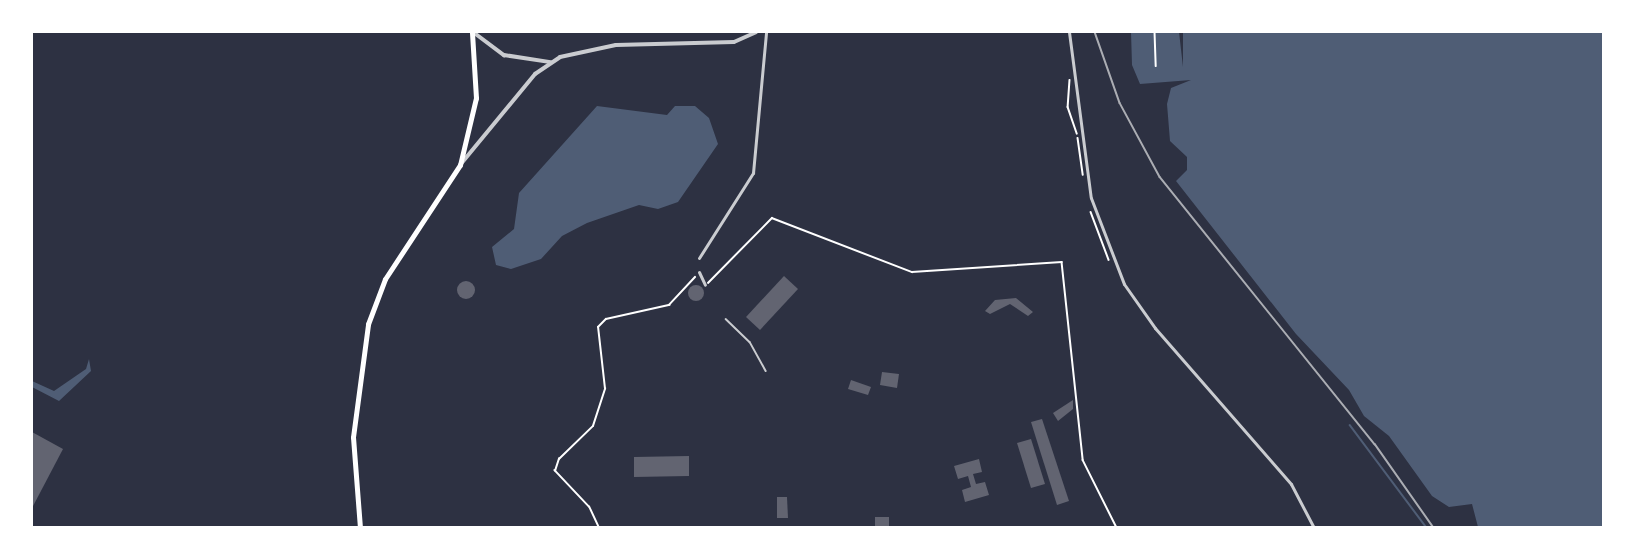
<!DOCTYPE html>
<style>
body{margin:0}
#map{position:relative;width:1635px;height:559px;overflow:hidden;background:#2d3142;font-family:"Titillium Web",sans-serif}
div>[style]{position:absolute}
.water>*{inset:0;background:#4f5d75}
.stream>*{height:1.5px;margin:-0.75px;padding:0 0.75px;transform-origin:0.75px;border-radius:0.75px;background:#4f5d75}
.building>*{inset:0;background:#626471}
.round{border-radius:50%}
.path>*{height:1.5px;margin:-0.75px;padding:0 0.75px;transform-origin:0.75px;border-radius:0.75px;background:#fff}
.service>*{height:1.5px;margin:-0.75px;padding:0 0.75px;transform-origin:0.75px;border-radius:0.75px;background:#caccd0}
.minor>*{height:3px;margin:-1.5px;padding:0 1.5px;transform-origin:1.5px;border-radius:1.5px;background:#caccd0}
.tertiary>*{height:4px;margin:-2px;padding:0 2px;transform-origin:2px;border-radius:2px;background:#caccd0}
.primary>*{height:5px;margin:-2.5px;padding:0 2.5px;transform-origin:2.5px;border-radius:2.5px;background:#fff}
.rail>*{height:1.5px;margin:-0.75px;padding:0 0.75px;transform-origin:0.75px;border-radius:0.75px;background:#abadb3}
span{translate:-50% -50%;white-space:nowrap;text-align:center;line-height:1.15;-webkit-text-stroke:5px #fff;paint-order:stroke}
.frame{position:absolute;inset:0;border:33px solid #fff;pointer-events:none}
</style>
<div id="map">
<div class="water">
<div style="clip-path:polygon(1131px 32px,1179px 32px,1183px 67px,1183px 32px,1603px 32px,1603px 527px,1478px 527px,1472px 504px,1449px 507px,1432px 496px,1389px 436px,1364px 416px,1349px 390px,1296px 334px,1176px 181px,1187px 170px,1187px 157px,1170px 141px,1167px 104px,1171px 88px,1191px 80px,1140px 84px,1132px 65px)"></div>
<div style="clip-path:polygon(597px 106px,667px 115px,675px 106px,695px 106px,709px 118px,718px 144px,678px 202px,658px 209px,639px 205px,587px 223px,562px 236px,541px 259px,511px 269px,496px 265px,492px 247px,514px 229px,519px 193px)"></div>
<div style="clip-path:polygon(89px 359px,91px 371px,59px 401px,32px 387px,32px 381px,54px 391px,86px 369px)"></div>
</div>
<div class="stream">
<div style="left:1350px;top:425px;width:129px;rotate:53.2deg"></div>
</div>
<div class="building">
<div style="clip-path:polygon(784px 276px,798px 289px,760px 330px,746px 317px)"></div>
<div class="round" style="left:457px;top:281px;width:18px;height:18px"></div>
<div class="round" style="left:688px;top:285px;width:16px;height:16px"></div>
<div style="clip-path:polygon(1016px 298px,1033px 312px,1028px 316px,1010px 304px,990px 314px,985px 311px,995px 300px)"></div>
<div style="clip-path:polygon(882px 372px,899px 374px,897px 388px,880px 385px)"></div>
<div style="clip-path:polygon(851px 380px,871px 387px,868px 395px,848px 389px)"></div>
<div style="clip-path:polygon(1073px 400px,1073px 409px,1058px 421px,1053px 413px)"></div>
<div style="clip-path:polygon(1042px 419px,1069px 501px,1057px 505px,1031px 422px)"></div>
<div style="clip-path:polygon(32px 432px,63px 449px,32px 508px)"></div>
<div style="clip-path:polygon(1031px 439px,1045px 484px,1031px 488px,1017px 443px)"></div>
<div style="clip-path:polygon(689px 456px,689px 476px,634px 477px,634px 457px)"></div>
<div style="clip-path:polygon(979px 459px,982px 472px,973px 474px,976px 484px,985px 482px,989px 495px,965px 502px,962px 490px,971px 487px,968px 476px,958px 479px,954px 466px)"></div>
<div style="clip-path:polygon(777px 497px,787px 497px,788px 518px,777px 518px)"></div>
<div style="clip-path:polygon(875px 517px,889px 517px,889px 528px,875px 528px)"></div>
</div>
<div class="path">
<div style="left:1155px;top:32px;width:34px;rotate:88deg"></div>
<div style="left:1070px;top:80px;width:27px;rotate:94deg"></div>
<div style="left:1068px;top:107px;width:28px;rotate:71deg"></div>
<div style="left:1078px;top:138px;width:37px;rotate:82deg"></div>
<div style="left:1091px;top:212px;width:51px;rotate:69.4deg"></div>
<div style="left:708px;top:283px;width:91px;rotate:-45.4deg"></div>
<div style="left:772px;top:218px;width:150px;rotate:21.1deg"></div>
<div style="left:912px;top:272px;width:150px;rotate:-3.8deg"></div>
<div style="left:1062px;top:262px;width:199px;rotate:83.9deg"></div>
<div style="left:1083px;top:460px;width:76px;rotate:63.4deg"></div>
<div style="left:599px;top:528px;width:23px;rotate:-115deg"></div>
<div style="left:589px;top:507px;width:50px;rotate:-133.4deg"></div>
<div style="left:555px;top:471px;width:13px;rotate:-72deg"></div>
<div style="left:559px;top:459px;width:47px;rotate:-44.1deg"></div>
<div style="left:593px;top:426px;width:39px;rotate:-72deg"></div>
<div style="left:605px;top:389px;width:62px;rotate:-96.4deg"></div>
<div style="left:598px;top:327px;width:11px;rotate:-45deg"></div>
<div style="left:606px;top:319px;width:65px;rotate:-12.5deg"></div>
<div style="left:669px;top:305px;width:38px;rotate:-47deg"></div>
</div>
<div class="service">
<div style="left:726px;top:319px;width:33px;rotate:44deg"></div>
<div style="left:750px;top:342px;width:33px;rotate:61deg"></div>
</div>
<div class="minor">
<div style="left:1069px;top:32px;width:167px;rotate:82.5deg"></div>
<div style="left:1091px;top:198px;width:92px;rotate:69deg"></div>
<div style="left:1124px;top:284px;width:54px;rotate:54.8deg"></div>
<div style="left:1155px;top:328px;width:207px;rotate:48.9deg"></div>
<div style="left:1291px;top:484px;width:50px;rotate:62.4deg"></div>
<div style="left:699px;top:258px;width:101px;rotate:-57.6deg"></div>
<div style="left:753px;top:173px;width:142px;rotate:-84.7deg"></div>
<div style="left:699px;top:272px;width:14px;rotate:65deg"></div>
</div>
<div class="tertiary">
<div style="left:473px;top:32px;width:39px;rotate:37deg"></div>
<div style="left:504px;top:55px;width:47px;rotate:8.7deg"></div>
<div style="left:460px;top:165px;width:118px;rotate:-50.5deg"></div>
<div style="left:535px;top:74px;width:30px;rotate:-34deg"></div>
<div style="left:560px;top:57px;width:57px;rotate:-12.1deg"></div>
<div style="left:616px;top:45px;width:118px;rotate:-1.5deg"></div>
<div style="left:734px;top:42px;width:24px;rotate:-24deg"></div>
</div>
<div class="primary">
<div style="left:360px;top:528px;width:91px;rotate:-94.4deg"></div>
<div style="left:353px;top:437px;width:114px;rotate:-82.4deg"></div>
<div style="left:368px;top:324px;width:48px;rotate:-69.3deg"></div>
<div style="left:385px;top:279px;width:136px;rotate:-56.7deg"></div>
<div style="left:460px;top:165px;width:69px;rotate:-76.6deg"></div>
<div style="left:476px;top:98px;width:66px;rotate:-93.5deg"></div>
</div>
<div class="rail">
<div style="left:1095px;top:32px;width:75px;rotate:70.6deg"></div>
<div style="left:1120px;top:103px;width:84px;rotate:61.6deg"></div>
<div style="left:1160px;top:177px;width:343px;rotate:51.2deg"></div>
<div style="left:1375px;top:444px;width:103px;rotate:54.9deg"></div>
</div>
<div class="frame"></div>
</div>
